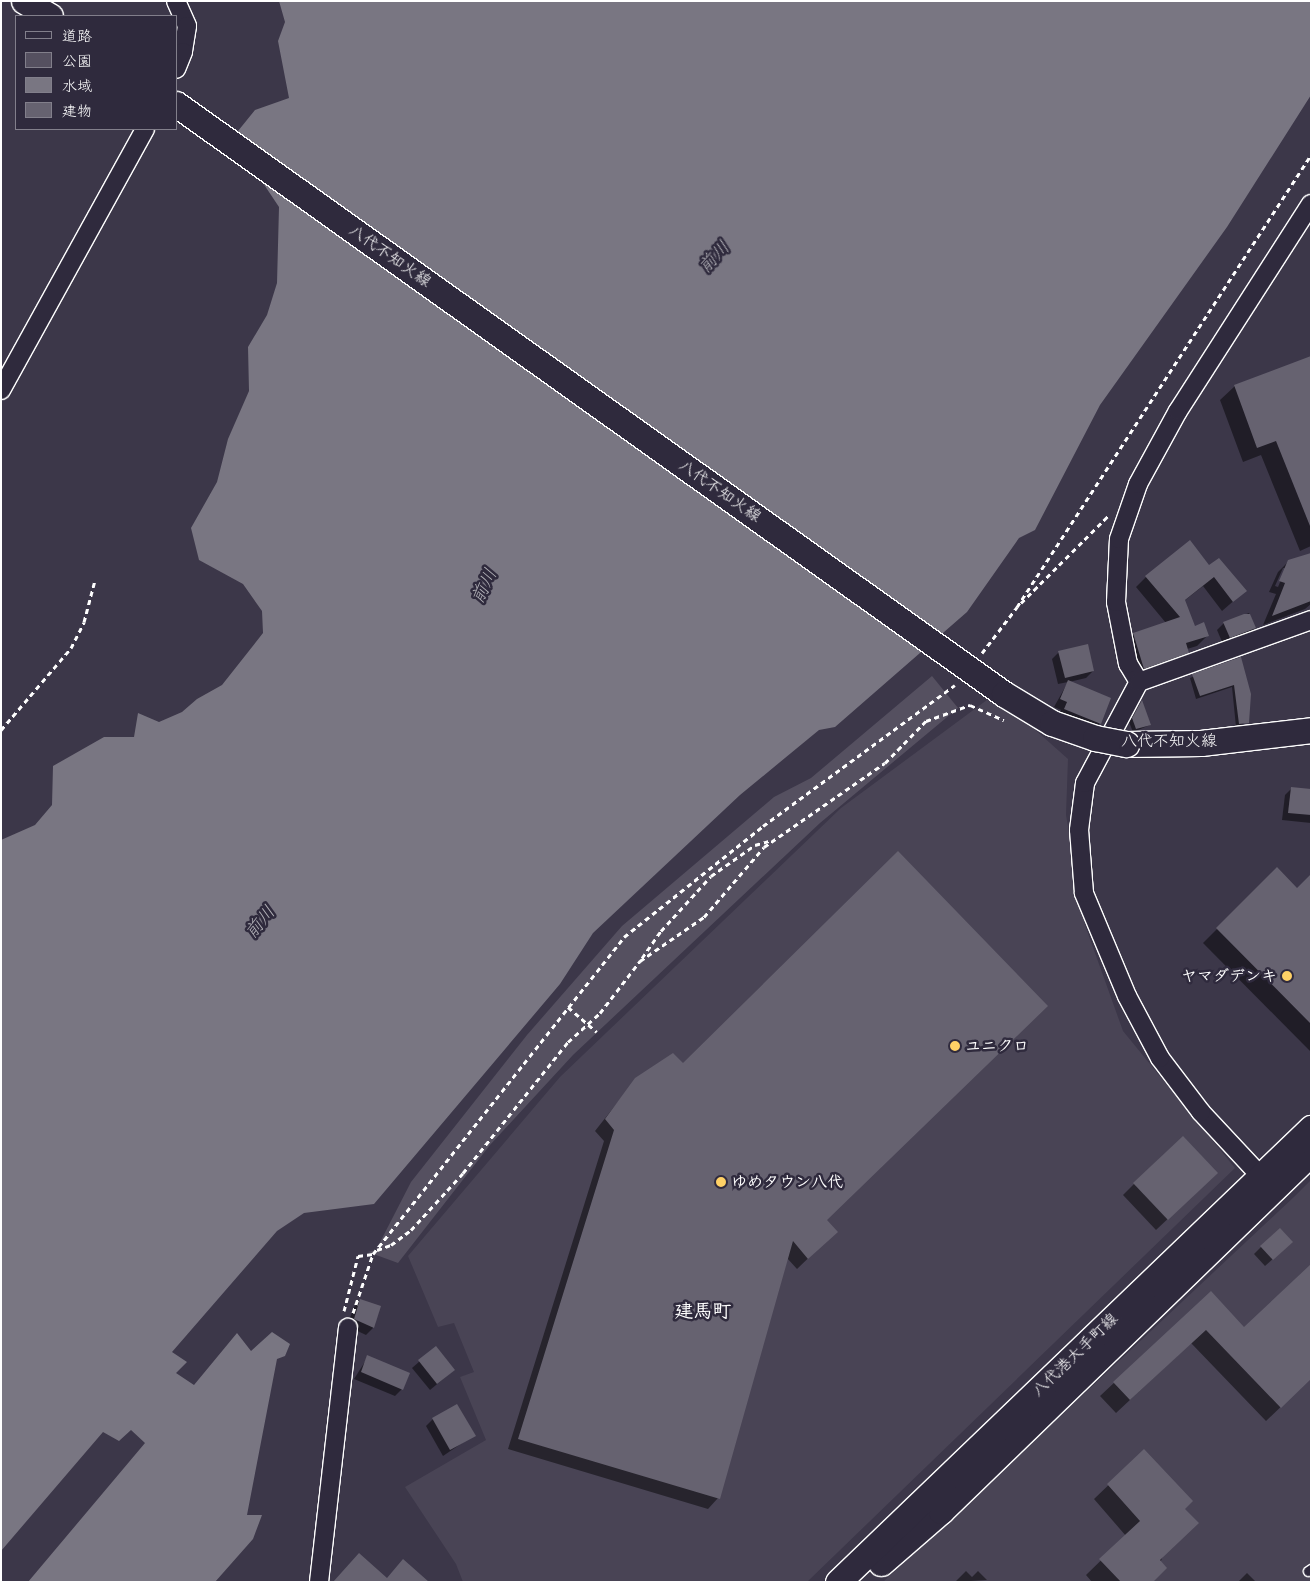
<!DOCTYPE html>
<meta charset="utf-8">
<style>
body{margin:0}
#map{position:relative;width:1312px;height:1583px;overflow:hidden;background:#3c3749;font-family:Itim,"Klee One",sans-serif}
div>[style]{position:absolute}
.built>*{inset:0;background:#494455}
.green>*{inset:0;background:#555060}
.water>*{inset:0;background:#797682}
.shadow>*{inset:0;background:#0007}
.building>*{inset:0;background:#666270}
.path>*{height:3px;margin-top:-1.5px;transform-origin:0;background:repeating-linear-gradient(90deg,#fff 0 5px,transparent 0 9px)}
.roads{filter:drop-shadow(1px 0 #fff) drop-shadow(-1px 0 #fff) drop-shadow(0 1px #fff) drop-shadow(0 -1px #fff)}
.service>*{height:9px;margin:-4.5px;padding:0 4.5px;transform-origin:4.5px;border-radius:4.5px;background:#2f2a3d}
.minor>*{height:18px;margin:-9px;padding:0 9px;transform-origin:9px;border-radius:9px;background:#2f2a3d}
.secondary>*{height:25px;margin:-12.5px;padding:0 12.5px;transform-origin:12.5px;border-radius:12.5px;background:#2f2a3d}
.bridges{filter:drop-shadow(1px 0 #fff) drop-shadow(-1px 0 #fff) drop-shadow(0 1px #fff) drop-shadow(0 -1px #fff)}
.secondary-bridge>*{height:25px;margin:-12.5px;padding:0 12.5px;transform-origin:12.5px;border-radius:12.5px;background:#2f2a3d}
.dots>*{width:14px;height:14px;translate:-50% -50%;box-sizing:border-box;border:2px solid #2f2a3d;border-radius:50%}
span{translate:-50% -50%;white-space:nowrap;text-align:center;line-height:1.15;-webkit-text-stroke:5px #2f2a3d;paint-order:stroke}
.street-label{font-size:16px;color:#fff}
.poi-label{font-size:16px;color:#fff;font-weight:700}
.right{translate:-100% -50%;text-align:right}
.left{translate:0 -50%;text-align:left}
.water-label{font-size:18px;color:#b5b4ba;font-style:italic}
.quarter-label{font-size:19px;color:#fff;font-weight:700}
.frame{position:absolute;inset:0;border:2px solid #fff;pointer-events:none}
.legend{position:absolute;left:15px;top:15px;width:162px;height:115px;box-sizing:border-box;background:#2f2a3d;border:1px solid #827f8b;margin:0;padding:6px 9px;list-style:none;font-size:15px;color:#fff}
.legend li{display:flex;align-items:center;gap:10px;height:25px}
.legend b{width:25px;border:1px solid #827f8b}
</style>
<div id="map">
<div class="built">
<div style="clip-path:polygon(995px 694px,1068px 759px,1066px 815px,1085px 925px,1123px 1031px,1235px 1168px,807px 1582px,463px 1582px,456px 1564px,405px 1487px,486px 1440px,460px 1377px,474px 1372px,454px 1323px,438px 1327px,408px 1256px,560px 1077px,841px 808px)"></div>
<div style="clip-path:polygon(1311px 1180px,1311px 1582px,883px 1582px,1295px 1196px)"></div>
</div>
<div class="green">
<div style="clip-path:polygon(932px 676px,958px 708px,820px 823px,573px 1055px,490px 1145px,398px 1263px,368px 1252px,376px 1250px,411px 1182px,527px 1035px,622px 926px,774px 797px,811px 778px)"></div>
</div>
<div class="water">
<div style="clip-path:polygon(279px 1px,1311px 1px,1311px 95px,1227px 227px,1100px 405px,1035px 530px,1019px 538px,967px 612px,835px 727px,819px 730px,740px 795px,593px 933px,560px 984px,374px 1204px,304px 1213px,277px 1231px,172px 1352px,187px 1362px,176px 1373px,194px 1385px,237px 1333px,251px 1351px,272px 1332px,290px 1344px,285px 1356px,277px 1359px,247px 1515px,262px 1515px,253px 1539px,215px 1582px,28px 1582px,145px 1443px,131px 1430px,119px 1441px,103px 1432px,1px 1551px,1px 840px,35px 825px,52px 805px,53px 766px,104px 737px,134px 737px,138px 713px,159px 722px,182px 712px,197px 699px,222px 685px,263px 633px,262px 611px,243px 584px,199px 560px,191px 528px,217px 482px,228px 439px,249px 391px,248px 347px,267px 315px,277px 283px,279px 207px,259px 177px,241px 161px,238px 131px,255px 110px,289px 98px,278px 41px,285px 22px)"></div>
</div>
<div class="shadow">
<div style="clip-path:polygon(1311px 357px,1311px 546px,1300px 551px,1261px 455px,1243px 462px,1220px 400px,1235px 386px)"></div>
<div style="clip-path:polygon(evenodd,1289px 561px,1311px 582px,1311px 604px,1305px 609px,1263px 625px,1276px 594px,1269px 592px,1278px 572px,1289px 561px,1283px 568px,1286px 568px,1278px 587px,1275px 586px,1283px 568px)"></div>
<div style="clip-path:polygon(1208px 567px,1245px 591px,1222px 611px,1203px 586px,1184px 601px,1194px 627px,1208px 635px,1197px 646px,1187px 649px,1188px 652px,1177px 663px,1133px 679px,1123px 644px,1133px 634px,1166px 623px,1136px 587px,1146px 577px)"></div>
<div style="clip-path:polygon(1249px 613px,1255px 628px,1248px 635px,1223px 644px,1217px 630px,1224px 623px)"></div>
<div style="clip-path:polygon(1059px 652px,1093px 671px,1086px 678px,1069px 682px,1100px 723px,1093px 730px,1058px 716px,1061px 710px,1054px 707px,1068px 682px,1058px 684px,1052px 659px)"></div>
<div style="clip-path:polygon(1240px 658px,1247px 722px,1236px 727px,1232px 687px,1196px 699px,1190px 678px)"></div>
<div style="clip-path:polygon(1141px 702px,1150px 725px,1133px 732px,1129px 722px)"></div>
<div style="clip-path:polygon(1292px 788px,1311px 790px,1311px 823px,1282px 820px,1285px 795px)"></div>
<div style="clip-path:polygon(1277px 869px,1297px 889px,1311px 932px,1311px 1052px,1203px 943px)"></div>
<div style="clip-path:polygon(636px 1079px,825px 1242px,797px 1269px,787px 1258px,718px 1498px,708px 1509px,508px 1449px,604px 1141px,595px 1131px)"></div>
<div style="clip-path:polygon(1134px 1184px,1205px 1184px,1156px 1230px,1123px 1195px)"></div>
<div style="clip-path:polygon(1261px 1247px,1284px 1249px,1265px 1266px,1254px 1254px)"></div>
<div style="clip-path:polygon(1211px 1292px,1244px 1329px,1311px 1378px,1266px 1421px,1191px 1343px,1116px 1413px,1100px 1396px)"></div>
<div style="clip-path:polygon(361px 1300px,380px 1307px,373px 1328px,366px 1335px,347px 1326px,354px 1307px)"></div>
<div style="clip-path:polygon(435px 1348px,454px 1370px,430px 1390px,412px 1368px)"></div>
<div style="clip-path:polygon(368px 1357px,402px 1389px,395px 1396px,354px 1379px)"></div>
<div style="clip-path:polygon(433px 1419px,474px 1435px,443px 1456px,426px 1426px)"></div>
<div style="clip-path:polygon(1144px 1451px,1183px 1509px,1152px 1582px,1092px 1582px,1086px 1575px,1126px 1536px,1094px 1499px)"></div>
<div style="clip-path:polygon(966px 1571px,972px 1577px,978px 1571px,987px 1580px,955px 1582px)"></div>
<div style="clip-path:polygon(1247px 1573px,1256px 1582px,1238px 1582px)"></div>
</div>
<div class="building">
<div style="clip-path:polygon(1311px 356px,1311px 526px,1310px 526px,1276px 441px,1257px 448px,1234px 385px)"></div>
<div style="clip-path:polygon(1190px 540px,1209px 565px,1219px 558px,1247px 591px,1233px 602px,1214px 577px,1185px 600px,1195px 626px,1204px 622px,1209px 636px,1186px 643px,1189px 653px,1144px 669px,1133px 633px,1180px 617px,1145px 576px)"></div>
<div style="clip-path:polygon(1311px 553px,1311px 601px,1272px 616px,1285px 583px,1279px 581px,1288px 560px)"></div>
<div style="clip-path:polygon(1244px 614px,1250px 614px,1256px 628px,1230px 638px,1223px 622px)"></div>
<div style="clip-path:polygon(1088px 644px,1094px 671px,1065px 678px,1058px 651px)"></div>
<div style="clip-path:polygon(1241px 657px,1251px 694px,1249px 723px,1239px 724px,1234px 685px,1200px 696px,1192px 674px)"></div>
<div style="clip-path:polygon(1068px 680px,1111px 698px,1101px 724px,1064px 709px,1067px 702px,1060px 699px)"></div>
<div style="clip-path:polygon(1142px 700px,1151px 725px,1136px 729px,1132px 718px)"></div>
<div style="clip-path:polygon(1291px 787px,1311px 789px,1311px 815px,1288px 813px)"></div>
<div style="clip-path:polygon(898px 851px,1048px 1006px,827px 1220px,838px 1232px,808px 1259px,793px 1241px,720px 1499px,518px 1439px,614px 1130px,605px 1119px,635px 1078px,673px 1053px,683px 1063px)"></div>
<div style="clip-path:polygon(1277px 867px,1297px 888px,1311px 874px,1311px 1024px,1216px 928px)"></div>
<div style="clip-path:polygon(1183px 1136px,1218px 1173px,1168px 1220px,1133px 1183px)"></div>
<div style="clip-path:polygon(1280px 1228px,1293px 1242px,1273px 1260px,1260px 1246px)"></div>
<div style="clip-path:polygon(1311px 1264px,1311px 1379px,1281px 1408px,1206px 1330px,1130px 1400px,1113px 1382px,1211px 1291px,1244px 1327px)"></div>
<div style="clip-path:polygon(360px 1299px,381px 1306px,374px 1328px,354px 1319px)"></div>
<div style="clip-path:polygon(436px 1346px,455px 1370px,437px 1384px,418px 1360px)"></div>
<div style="clip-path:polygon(367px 1355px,410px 1373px,403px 1390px,361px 1372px)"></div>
<div style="clip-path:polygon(457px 1404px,476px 1436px,450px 1450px,432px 1418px)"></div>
<div style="clip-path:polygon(1144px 1449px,1193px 1501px,1185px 1509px,1199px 1523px,1160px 1560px,1167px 1568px,1153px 1582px,1121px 1582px,1099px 1559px,1140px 1521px,1107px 1484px)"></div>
<div style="clip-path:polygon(359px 1553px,387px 1578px,403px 1559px,429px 1582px,333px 1582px)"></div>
</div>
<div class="path">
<div style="left:1021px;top:603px;width:123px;rotate:-45deg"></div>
<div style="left:982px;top:653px;width:58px;rotate:-52.7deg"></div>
<div style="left:1017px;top:607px;width:539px;rotate:-56.96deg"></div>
<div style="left:926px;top:721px;width:47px;rotate:-20deg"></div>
<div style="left:970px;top:705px;width:37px;rotate:24deg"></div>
<div style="left:1px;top:730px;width:108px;rotate:-49.5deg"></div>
<div style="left:71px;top:648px;width:29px;rotate:-63deg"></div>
<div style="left:84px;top:622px;width:43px;rotate:-75.3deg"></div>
<div style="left:642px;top:958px;width:33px;rotate:-55deg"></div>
<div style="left:661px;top:931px;width:74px;rotate:-47.7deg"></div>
<div style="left:711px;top:876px;width:54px;rotate:-35.2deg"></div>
<div style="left:755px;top:845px;width:18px;rotate:-16deg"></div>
<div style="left:568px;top:1007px;width:38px;rotate:41deg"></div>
<div style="left:377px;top:1250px;width:15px;rotate:-20deg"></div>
<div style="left:391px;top:1245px;width:25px;rotate:-37deg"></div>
<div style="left:411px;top:1230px;width:77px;rotate:-47.6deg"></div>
<div style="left:463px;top:1173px;width:168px;rotate:-51.3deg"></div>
<div style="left:568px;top:1042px;width:43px;rotate:-42.2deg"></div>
<div style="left:600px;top:1013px;width:66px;rotate:-52.4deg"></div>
<div style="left:640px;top:961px;width:78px;rotate:-34.5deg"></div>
<div style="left:704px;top:917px;width:92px;rotate:-49.4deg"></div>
<div style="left:764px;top:847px;width:147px;rotate:-34.8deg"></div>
<div style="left:885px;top:763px;width:60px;rotate:-45.7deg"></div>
<div style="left:344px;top:1311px;width:57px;rotate:-75.7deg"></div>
<div style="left:358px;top:1256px;width:15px;rotate:-8deg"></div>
<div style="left:373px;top:1254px;width:404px;rotate:-51.6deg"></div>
<div style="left:624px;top:937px;width:178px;rotate:-38.6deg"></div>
<div style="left:763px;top:826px;width:238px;rotate:-36.3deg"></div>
<div style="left:353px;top:1313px;width:62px;rotate:-71.3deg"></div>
</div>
<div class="roads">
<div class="service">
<div style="left:1308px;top:1571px;width:4px;rotate:-34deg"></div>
</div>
<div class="minor">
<div style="left:176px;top:1px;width:27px;rotate:66deg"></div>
<div style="left:187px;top:26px;width:26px;rotate:99deg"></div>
<div style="left:183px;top:52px;width:18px;rotate:112deg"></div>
<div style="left:1px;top:390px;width:298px;rotate:-61.1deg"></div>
<div style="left:1139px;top:682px;width:21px;rotate:-121deg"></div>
<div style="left:1128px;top:664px;width:63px;rotate:-101deg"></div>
<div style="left:1116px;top:602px;width:63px;rotate:-87.3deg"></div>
<div style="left:1119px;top:539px;width:58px;rotate:-70.9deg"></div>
<div style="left:1138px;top:484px;width:83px;rotate:-61.3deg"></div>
<div style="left:1178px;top:411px;width:246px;rotate:-57.3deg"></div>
<div style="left:1269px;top:1185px;width:100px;rotate:-133deg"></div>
<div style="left:1201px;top:1112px;width:68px;rotate:-127.2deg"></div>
<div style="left:1160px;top:1058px;width:70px;rotate:-118deg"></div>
<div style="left:1127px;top:996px;width:112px;rotate:-112.7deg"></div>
<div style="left:1084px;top:893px;width:63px;rotate:-94.5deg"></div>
<div style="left:1079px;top:830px;width:47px;rotate:-82.7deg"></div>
<div style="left:1085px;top:783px;width:115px;rotate:-61.9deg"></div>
<div style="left:1139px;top:682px;width:183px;rotate:-19.8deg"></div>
<div style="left:319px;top:1582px;width:256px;rotate:-83.5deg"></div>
</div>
<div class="secondary">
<div style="left:24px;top:1px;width:30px;rotate:30deg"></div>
<div style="left:1126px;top:744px;width:75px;rotate:-0.8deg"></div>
<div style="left:1201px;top:743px;width:111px;rotate:-6.7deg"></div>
<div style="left:881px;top:1563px;width:79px;rotate:-40.9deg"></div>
<div style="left:941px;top:1511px;width:515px;rotate:-44.06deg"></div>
<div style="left:838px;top:1582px;width:656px;rotate:-43.83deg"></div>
</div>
</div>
<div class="bridges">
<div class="secondary-bridge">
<div style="left:176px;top:104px;width:1017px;rotate:35.47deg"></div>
<div style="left:1004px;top:694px;width:56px;rotate:31.1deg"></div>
<div style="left:1052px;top:723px;width:46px;rotate:19.2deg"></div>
<div style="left:1095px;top:738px;width:32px;rotate:11deg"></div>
</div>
</div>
<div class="dots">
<div style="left:1287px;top:976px;background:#ffd166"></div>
<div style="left:955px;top:1046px;background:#ffd166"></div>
<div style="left:721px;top:1182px;background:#ffd166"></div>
</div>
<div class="street-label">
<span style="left:390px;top:256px;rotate:35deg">八代不知火線</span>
<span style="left:720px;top:491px;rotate:35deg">八代不知火線</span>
<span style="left:1169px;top:741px">八代不知火線</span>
<span style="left:1075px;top:1355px;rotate:-44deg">八代港大手町線</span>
</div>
<div class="poi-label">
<span class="right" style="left:1277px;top:976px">ヤマダデンキ</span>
<span class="left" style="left:965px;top:1046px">ユニクロ</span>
<span class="left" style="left:731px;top:1182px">ゆめタウン八代</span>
</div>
<div class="water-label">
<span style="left:714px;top:257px;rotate:-47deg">前川</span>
<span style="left:484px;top:586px;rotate:-64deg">前川</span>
<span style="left:260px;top:922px;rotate:-50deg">前川</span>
</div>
<div class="quarter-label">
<span style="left:703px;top:1311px">建馬町</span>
</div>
<div class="frame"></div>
<ul class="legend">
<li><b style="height:6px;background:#2f2a3d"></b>道路</li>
<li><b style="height:14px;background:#555060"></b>公園</li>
<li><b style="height:14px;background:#797682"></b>水域</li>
<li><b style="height:14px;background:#666270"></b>建物</li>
</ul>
</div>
